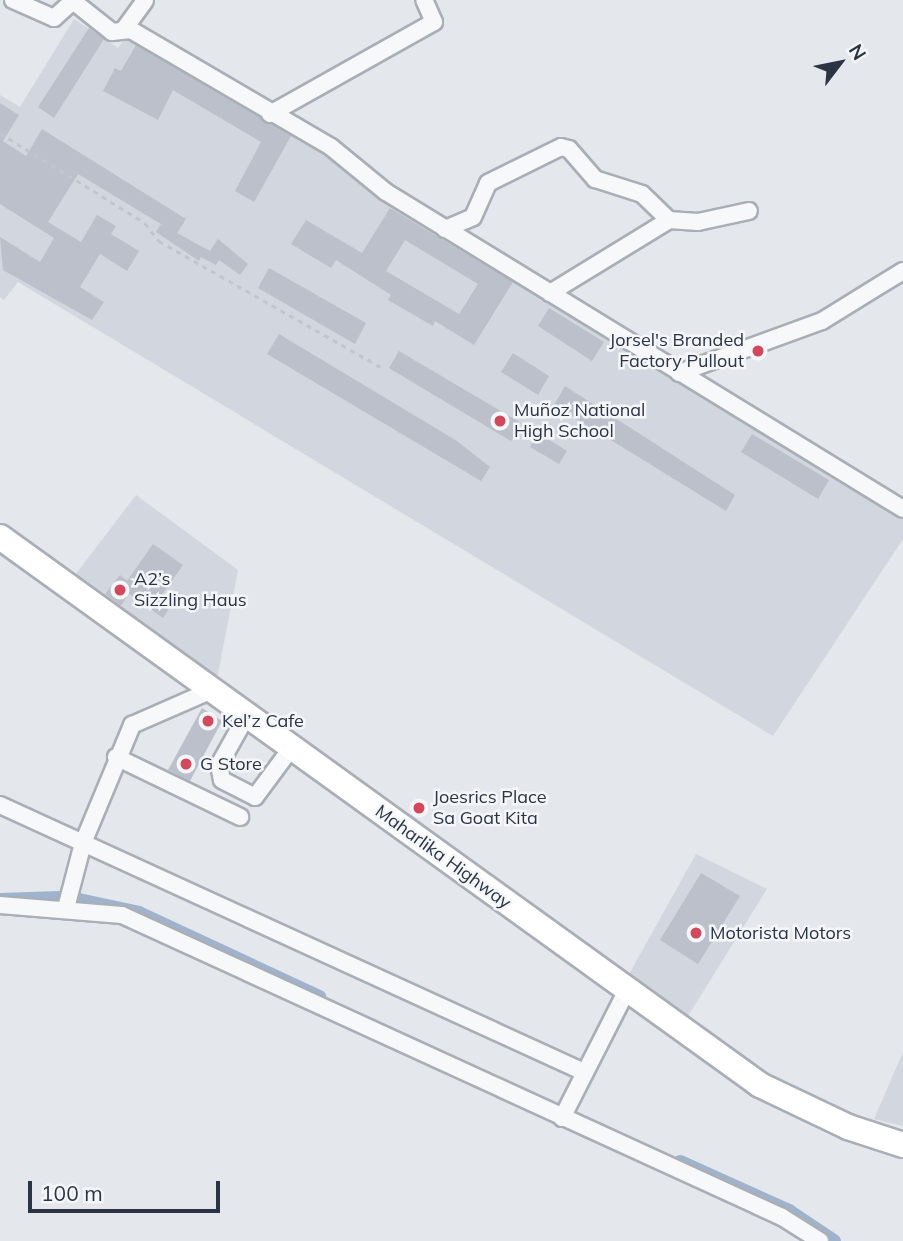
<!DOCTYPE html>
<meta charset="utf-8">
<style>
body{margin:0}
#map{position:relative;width:903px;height:1241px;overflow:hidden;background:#e4e7ec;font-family:Mulish,sans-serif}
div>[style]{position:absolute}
.built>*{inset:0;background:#d2d6de}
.canal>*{height:14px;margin:-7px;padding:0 7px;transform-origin:7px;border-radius:7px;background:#9fb4cc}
.building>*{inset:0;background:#bbc0ca}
.path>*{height:2.5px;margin-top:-1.25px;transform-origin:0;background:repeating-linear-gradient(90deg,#c2c5cb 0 5px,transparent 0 10px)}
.roads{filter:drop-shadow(2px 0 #a9aeb7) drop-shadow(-2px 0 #a9aeb7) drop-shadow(0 2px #a9aeb7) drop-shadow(0 -2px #a9aeb7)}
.minor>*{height:16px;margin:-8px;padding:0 8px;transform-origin:8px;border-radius:8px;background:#f7f8fa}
.highway>*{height:24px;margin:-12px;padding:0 12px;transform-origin:12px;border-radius:12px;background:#fff}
.dots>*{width:19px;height:19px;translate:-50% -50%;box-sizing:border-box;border:4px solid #f4f6f9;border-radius:50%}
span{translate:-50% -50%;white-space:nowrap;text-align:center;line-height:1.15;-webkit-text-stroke:5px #f4f6f9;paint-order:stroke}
.poi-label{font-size:18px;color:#2b3445}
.right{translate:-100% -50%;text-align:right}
.left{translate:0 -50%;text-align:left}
.street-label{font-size:18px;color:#2b3445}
.north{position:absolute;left:805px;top:28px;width:70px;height:70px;-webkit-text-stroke:5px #f4f6f9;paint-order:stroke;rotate:58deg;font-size:19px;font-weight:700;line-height:28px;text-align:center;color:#2b3445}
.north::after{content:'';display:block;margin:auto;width:24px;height:32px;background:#2b3445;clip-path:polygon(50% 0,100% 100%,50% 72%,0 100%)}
.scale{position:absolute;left:28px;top:1181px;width:192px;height:32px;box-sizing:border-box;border:4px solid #2b3445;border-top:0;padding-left:9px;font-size:21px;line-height:24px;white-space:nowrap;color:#2b3445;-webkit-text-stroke:5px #f4f6f9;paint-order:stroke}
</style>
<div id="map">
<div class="built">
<div style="clip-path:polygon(74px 19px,118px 48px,128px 34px,329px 151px,903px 517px,903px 539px,773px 736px,18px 282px,4px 300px,0 297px,0 95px,20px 107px)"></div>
<div style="clip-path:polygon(136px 495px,238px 570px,217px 679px,121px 606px,134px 587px,120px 576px,105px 594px,76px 574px)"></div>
<div style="clip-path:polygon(696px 854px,767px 889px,688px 1016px,628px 976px)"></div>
<div style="clip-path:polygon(903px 1052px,903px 1126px,874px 1119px)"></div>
</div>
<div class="canal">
<div style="left:1px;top:900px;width:58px;rotate:-2deg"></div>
<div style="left:79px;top:900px;width:61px;rotate:12.2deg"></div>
<div style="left:139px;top:913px;width:199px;rotate:25deg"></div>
<div style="left:680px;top:1162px;width:120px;rotate:24.2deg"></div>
<div style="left:789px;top:1211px;width:54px;rotate:33.7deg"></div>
</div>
<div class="building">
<div style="clip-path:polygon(89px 28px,104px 39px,54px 118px,38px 107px)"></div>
<div style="clip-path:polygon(136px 45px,291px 136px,254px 202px,235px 191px,261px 142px,173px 90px,158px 120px,103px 91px,115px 68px,121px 71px)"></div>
<div style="clip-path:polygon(0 103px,19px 115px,3px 141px,26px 156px,42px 129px,186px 219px,177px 233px,210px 251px,218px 239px,248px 264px,240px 275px,219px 260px,216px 265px,201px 257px,199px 261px,156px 232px,161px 224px,78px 174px,48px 222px,81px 242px,97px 215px,116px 226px,111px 234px,139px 251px,127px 271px,100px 254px,80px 287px,104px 302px,92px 320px,3px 270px,0 237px,40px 262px,54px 238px,0 204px)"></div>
<div style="clip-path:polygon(evenodd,390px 208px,513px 282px,474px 345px,435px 321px,433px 326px,388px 300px,391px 295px,336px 260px,331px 268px,291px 244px,306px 220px,362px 253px,390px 208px,405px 240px,478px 284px,459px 314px,386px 271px,405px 240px)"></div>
<div style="clip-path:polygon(269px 268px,366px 323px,355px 344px,258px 288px)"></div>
<div style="clip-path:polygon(549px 308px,604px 342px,592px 361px,538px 326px)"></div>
<div style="clip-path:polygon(279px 334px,457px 441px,490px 467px,481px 481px,267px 354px)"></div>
<div style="clip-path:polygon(399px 351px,521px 423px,511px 441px,389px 368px)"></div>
<div style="clip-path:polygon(513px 353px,549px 376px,538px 395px,501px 372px)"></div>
<div style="clip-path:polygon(565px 386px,735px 495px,726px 511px,554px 405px)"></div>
<div style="clip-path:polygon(538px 433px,567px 451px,559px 464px,530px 447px)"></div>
<div style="clip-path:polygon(752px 434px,829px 480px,818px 499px,741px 452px)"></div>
<div style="clip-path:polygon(153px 544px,183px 565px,159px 599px,170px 607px,163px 618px,129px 594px,121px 606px,105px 594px,120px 575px,127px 581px)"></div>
<div style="clip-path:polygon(202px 708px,222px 721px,190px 781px,168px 770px)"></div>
<div style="clip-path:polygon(701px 873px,740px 896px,698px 964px,660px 940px)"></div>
</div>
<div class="path">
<div style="left:0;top:133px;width:171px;rotate:31.8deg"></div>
<div style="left:145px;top:223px;width:23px;rotate:52deg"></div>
<div style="left:159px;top:241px;width:255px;rotate:29.6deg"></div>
</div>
<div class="roads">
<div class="minor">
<div style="left:13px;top:0;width:45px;rotate:23.7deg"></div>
<div style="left:54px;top:18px;width:27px;rotate:-42deg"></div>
<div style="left:73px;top:1px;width:50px;rotate:38.5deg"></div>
<div style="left:112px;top:32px;width:19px;rotate:-6deg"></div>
<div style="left:131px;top:30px;width:232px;rotate:30.3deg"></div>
<div style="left:331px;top:147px;width:71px;rotate:39.3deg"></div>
<div style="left:386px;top:192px;width:606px;rotate:31.51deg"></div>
<div style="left:125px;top:28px;width:34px;rotate:-54deg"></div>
<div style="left:270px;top:114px;width:188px;rotate:-29.3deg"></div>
<div style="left:434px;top:22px;width:24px;rotate:-114deg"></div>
<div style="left:445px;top:229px;width:30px;rotate:-23deg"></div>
<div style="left:473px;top:217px;width:37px;rotate:-66deg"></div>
<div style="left:488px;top:183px;width:81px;rotate:-26.3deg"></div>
<div style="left:561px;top:147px;width:8px;rotate:14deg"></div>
<div style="left:569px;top:149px;width:40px;rotate:49deg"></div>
<div style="left:595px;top:179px;width:49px;rotate:17.7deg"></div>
<div style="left:642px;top:194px;width:37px;rotate:44deg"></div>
<div style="left:550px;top:293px;width:140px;rotate:-31.5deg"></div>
<div style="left:669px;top:220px;width:29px;rotate:4deg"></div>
<div style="left:698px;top:222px;width:52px;rotate:-12.2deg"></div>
<div style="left:679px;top:373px;width:152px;rotate:-20deg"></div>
<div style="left:822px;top:321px;width:95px;rotate:-31.7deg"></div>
<div style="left:247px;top:715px;width:57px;rotate:119.2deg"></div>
<div style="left:219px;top:765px;width:15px;rotate:79deg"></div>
<div style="left:222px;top:780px;width:37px;rotate:27deg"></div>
<div style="left:255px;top:797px;width:62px;rotate:-53.5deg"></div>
<div style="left:116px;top:757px;width:138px;rotate:25.8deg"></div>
<div style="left:0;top:805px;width:642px;rotate:24.57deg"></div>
<div style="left:0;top:905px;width:122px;rotate:4.7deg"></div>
<div style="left:122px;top:915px;width:726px;rotate:24.59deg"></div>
<div style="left:782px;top:1217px;width:45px;rotate:32.3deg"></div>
<div style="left:66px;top:908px;width:67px;rotate:-75.3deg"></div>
<div style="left:83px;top:843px;width:128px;rotate:-67.4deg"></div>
<div style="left:132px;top:725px;width:87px;rotate:-23.6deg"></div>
<div style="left:562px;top:1118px;width:141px;rotate:-63.1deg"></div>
</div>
<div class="highway">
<div style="left:0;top:537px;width:937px;rotate:35.79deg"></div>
<div style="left:760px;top:1085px;width:98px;rotate:25.5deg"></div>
<div style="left:848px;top:1127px;width:58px;rotate:18.1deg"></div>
</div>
</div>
<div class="dots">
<div style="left:758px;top:351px;background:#d1495b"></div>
<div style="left:500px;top:421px;background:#d1495b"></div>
<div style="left:120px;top:590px;background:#d1495b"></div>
<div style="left:208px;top:721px;background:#d1495b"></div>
<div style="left:186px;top:764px;background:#d1495b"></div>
<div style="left:419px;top:808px;background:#d1495b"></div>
<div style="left:696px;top:933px;background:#d1495b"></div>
</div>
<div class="poi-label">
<span class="right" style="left:744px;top:351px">Jorsel's Branded<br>Factory Pullout</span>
<span class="left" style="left:514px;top:421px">Muñoz National<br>High School</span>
<span class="left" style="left:134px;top:590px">A2’s<br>Sizzling Haus</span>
<span class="left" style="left:222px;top:721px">Kel’z Cafe</span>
<span class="left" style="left:200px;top:764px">G Store</span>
<span class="left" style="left:433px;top:808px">Joesrics Place<br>Sa Goat Kita</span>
<span class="left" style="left:710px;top:933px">Motorista Motors</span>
</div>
<div class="street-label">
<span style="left:443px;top:857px;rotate:36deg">Maharlika Highway</span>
</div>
<div class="north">N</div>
<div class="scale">100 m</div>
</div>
